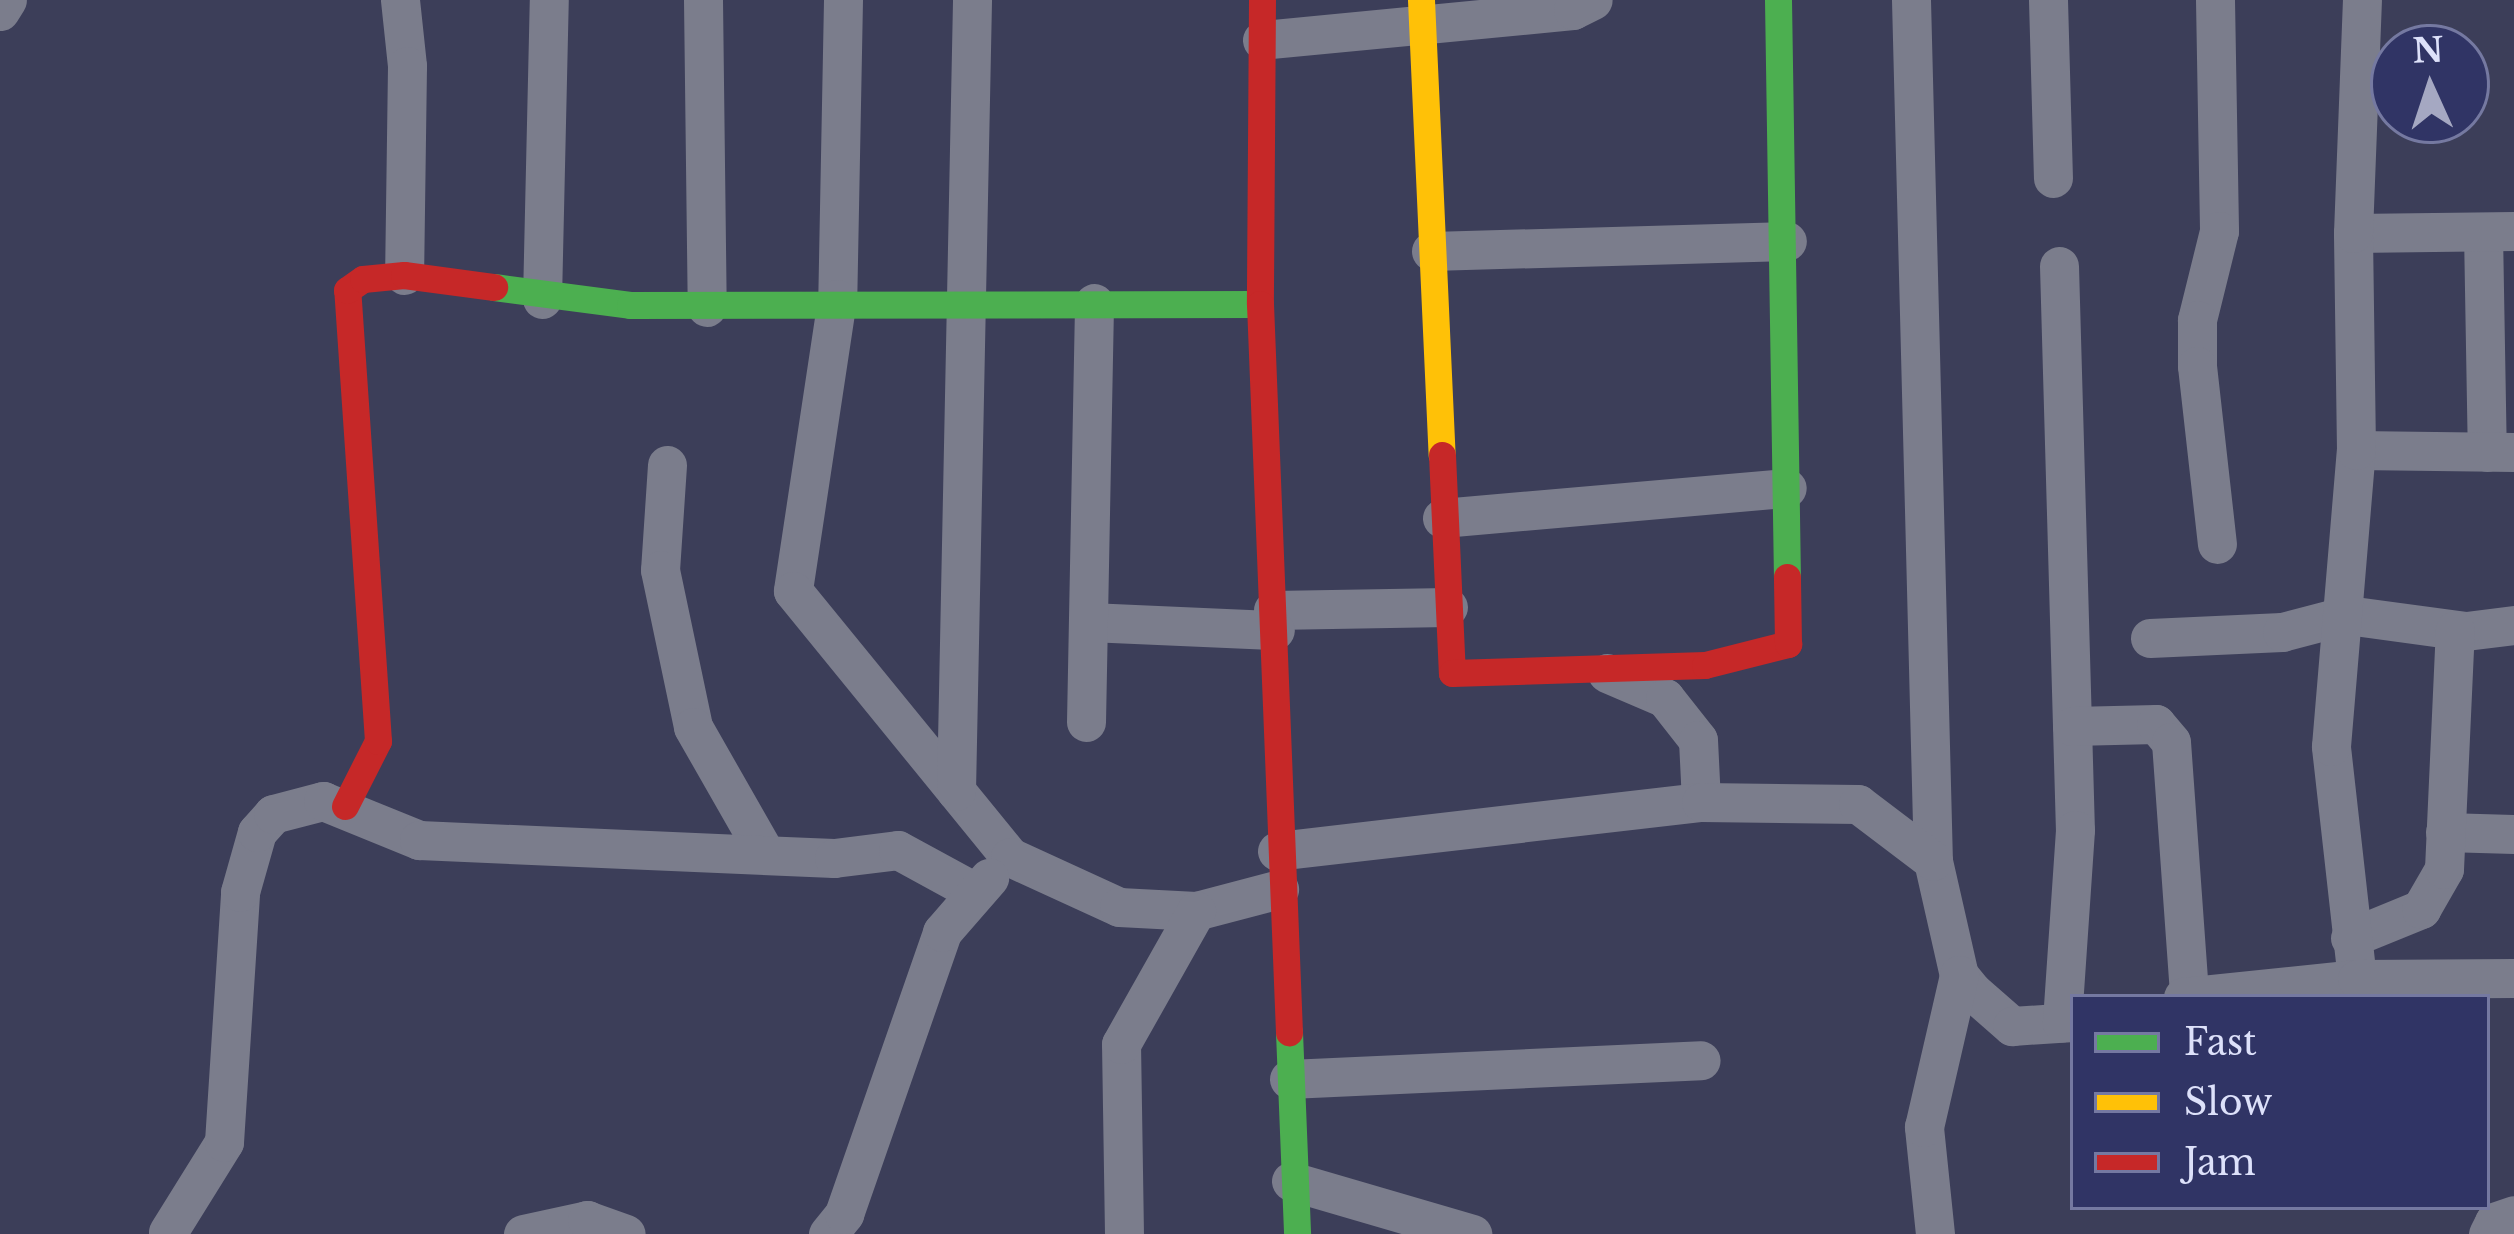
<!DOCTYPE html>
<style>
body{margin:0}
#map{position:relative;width:2514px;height:1234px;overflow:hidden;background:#3c3e59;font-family:"Libre Baskerville",serif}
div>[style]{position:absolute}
.street>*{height:39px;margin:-19.5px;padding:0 19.5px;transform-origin:19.5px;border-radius:19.5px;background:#7b7d8c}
.fast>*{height:27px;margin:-13.5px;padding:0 13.5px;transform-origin:13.5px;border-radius:13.5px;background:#4caf50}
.slow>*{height:27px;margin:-13.5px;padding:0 13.5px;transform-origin:13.5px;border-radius:13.5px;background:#ffc107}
.jam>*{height:27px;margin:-13.5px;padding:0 13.5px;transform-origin:13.5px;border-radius:13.5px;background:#c62828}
span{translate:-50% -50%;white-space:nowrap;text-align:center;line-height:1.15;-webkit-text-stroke:9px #303465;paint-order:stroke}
.legend{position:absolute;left:2070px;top:994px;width:420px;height:216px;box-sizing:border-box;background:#303465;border:3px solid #7579a1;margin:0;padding:15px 21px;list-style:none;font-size:36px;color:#dde1fa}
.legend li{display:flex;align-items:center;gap:24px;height:60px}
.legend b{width:60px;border:3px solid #7579a1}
.north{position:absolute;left:2370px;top:24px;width:120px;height:120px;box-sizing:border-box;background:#303465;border:3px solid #7579a1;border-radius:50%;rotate:357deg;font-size:33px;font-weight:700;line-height:48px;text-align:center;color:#dde1fa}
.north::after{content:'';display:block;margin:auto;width:42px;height:54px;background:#a5a8c2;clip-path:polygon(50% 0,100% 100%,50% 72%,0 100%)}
</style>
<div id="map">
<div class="street">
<div style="left:400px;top:0;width:66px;rotate:83.9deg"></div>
<div style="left:407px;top:66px;width:209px;rotate:90.8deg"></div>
<div style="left:703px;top:0;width:307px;rotate:89.3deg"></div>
<div style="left:843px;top:0;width:299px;rotate:91.1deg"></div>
<div style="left:837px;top:299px;width:295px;rotate:98.6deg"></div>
<div style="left:793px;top:591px;width:343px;rotate:50.8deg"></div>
<div style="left:1010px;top:857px;width:120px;rotate:24.6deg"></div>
<div style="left:1119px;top:907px;width:77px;rotate:3deg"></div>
<div style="left:1196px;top:911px;width:86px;rotate:-14.8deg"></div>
<div style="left:1911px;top:0;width:861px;rotate:88.54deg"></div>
<div style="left:1933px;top:861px;width:117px;rotate:77.2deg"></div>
<div style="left:1959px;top:975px;width:22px;rotate:51deg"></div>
<div style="left:1973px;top:992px;width:52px;rotate:41.1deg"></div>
<div style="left:2012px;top:1026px;width:61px;rotate:-3.8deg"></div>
<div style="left:2048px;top:0;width:178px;rotate:88.4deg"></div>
<div style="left:2215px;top:0;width:231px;rotate:89deg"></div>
<div style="left:2219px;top:231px;width:92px;rotate:103.9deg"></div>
<div style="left:2197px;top:320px;width:46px;rotate:90deg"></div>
<div style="left:2197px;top:366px;width:179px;rotate:83.6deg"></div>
<div style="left:0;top:11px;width:13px;rotate:-58deg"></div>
<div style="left:1262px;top:40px;width:312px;rotate:-5.5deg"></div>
<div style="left:1573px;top:10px;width:22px;rotate:-27deg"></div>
<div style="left:2483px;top:232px;width:220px;rotate:89deg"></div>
<div style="left:2353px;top:233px;width:161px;rotate:-0.7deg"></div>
<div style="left:1431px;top:251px;width:356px;rotate:-1.6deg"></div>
<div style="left:2059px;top:266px;width:564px;rotate:88.38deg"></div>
<div style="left:2075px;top:830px;width:193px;rotate:93.9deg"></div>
<div style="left:542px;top:299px;width:299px;rotate:-88.7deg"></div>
<div style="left:2356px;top:450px;width:158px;rotate:0.7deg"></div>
<div style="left:667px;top:465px;width:105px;rotate:93.8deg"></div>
<div style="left:660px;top:570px;width:160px;rotate:78.1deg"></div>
<div style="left:693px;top:727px;width:147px;rotate:60.3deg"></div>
<div style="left:1442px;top:518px;width:346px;rotate:-5deg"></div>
<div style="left:1273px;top:610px;width:175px;rotate:-1deg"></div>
<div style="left:1089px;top:622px;width:186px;rotate:2.5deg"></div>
<div style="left:2150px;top:638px;width:132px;rotate:-2.6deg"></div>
<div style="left:2282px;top:632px;width:67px;rotate:-14.7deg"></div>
<div style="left:2347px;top:615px;width:120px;rotate:7.7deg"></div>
<div style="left:2466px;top:631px;width:48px;rotate:-7.1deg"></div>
<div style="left:1607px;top:673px;width:63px;rotate:23.3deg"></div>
<div style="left:1665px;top:698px;width:53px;rotate:51.8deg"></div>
<div style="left:1698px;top:740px;width:62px;rotate:87.2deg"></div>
<div style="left:1086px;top:722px;width:419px;rotate:-88.9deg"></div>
<div style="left:2072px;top:726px;width:84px;rotate:-1.4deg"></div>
<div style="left:2156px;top:724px;width:23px;rotate:50deg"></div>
<div style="left:2171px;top:742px;width:254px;rotate:85.9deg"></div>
<div style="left:956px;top:791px;width:791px;rotate:-88.84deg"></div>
<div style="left:2445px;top:832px;width:69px;rotate:1.7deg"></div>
<div style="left:1277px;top:851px;width:427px;rotate:-6.6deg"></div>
<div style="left:1701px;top:802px;width:157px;rotate:0.7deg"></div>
<div style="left:1858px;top:804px;width:94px;rotate:37.2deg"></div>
<div style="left:2350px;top:938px;width:77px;rotate:-22.2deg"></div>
<div style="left:2421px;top:909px;width:46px;rotate:-60.1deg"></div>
<div style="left:2444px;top:869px;width:239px;rotate:-87.4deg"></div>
<div style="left:2357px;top:979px;width:234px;rotate:-96.4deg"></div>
<div style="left:2331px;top:746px;width:297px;rotate:-85.2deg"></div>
<div style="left:2356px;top:450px;width:217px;rotate:-90.8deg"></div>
<div style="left:2353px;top:233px;width:233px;rotate:-87.8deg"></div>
<div style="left:2183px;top:997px;width:175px;rotate:-5.9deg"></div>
<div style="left:2357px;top:979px;width:157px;rotate:-0.4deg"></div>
<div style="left:1289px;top:1079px;width:412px;rotate:-2.6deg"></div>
<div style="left:1291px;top:1181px;width:189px;rotate:16.3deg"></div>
<div style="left:168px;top:1232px;width:106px;rotate:-58.1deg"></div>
<div style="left:224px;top:1142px;width:251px;rotate:-86.3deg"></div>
<div style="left:240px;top:892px;width:62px;rotate:-74.2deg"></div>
<div style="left:257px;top:832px;width:24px;rotate:-48deg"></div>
<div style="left:273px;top:814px;width:52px;rotate:-14.6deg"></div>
<div style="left:323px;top:801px;width:104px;rotate:22.1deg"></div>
<div style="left:419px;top:840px;width:415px;rotate:2.5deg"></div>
<div style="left:834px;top:858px;width:64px;rotate:-7.1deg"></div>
<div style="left:898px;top:850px;width:88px;rotate:28.6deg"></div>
<div style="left:523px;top:1234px;width:66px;rotate:-12.3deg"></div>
<div style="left:587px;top:1220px;width:41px;rotate:19.7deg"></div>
<div style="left:828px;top:1234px;width:26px;rotate:-51deg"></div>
<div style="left:844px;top:1214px;width:299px;rotate:-70.8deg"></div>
<div style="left:942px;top:932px;width:72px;rotate:-49deg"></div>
<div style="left:1124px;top:1234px;width:190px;rotate:-90.9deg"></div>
<div style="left:1121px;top:1044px;width:153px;rotate:-60.6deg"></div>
<div style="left:1935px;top:1234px;width:108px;rotate:-95.9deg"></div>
<div style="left:1924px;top:1127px;width:156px;rotate:-77deg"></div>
<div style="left:2488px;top:1234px;width:13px;rotate:-63deg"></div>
<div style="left:2494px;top:1222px;width:21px;rotate:-19deg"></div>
</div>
<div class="fast">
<div style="left:1778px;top:0;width:577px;rotate:89.11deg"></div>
<div style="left:494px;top:287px;width:137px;rotate:7.5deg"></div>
<div style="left:630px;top:305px;width:630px;rotate:-0.09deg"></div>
<div style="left:1289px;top:1032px;width:202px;rotate:87.7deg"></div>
</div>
<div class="slow">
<div style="left:1421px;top:0;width:455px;rotate:87.4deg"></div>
</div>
<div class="jam">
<div style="left:1262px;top:0;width:304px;rotate:90.4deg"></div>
<div style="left:1260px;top:304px;width:729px;rotate:87.72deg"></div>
<div style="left:1442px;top:455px;width:218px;rotate:87.4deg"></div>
<div style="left:1452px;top:673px;width:253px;rotate:-1.8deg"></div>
<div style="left:1705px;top:665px;width:86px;rotate:-14.2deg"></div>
<div style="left:1788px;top:644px;width:67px;rotate:-90.9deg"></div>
<div style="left:345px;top:806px;width:73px;rotate:-63.1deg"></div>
<div style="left:378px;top:741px;width:452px;rotate:-93.9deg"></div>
<div style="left:347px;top:290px;width:19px;rotate:-35deg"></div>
<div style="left:363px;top:279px;width:41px;rotate:-5.6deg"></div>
<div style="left:404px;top:275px;width:91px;rotate:7.6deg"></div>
</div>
<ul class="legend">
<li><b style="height:15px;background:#4caf50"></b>Fast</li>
<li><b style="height:15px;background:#ffc107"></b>Slow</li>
<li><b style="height:15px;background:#c62828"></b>Jam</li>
</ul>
<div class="north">N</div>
</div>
